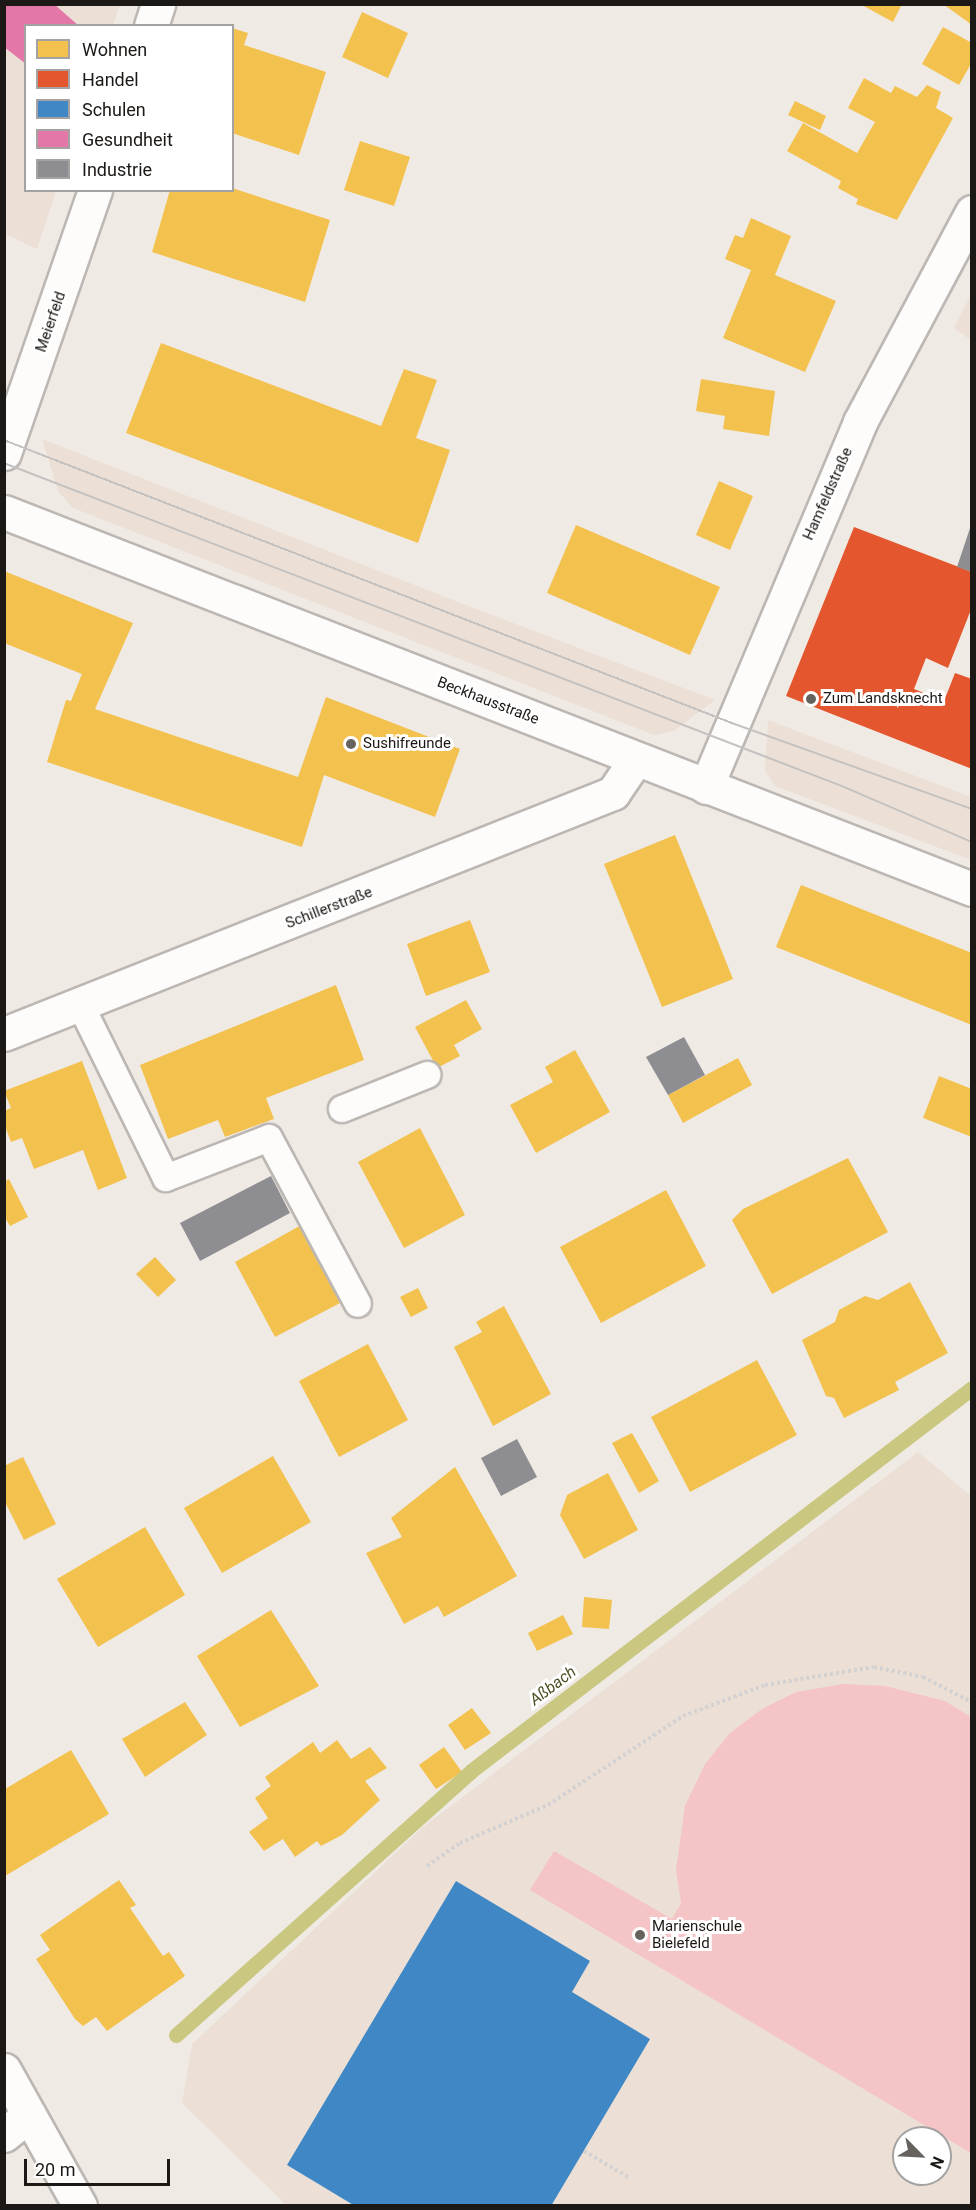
<!DOCTYPE html>
<meta charset="utf-8">
<style>
body{margin:0}
#map{position:relative;width:976px;height:2210px;overflow:hidden;background:#f0eae5;font-family:Roboto,sans-serif}
div>[style]{position:absolute}
.built>*{inset:0;background:#ecdfd5}
.green>*{inset:0;background:#f4c4c7}
.homes>*{inset:0;background:#f2c14e}
.shops>*{inset:0;background:#e4572e}
.schools>*{inset:0;background:#3f88c5}
.health>*{inset:0;background:#e377a8}
.industry>*{inset:0;background:#8d8d92}
.stream>*{height:15px;margin:-7.5px;padding:0 7.5px;transform-origin:7.5px;border-radius:7.5px;background:#cac880}
.path>*{height:4px;margin-top:-2px;transform-origin:0;background:repeating-linear-gradient(90deg,#d3d1d1 0 3px,transparent 0 6px)}
.roads{filter:drop-shadow(2px 0 #bcb7b3) drop-shadow(-2px 0 #bcb7b3) drop-shadow(0 2px #bcb7b3) drop-shadow(0 -2px #bcb7b3)}
.service>*{height:26px;margin:-13px;padding:0 13px;transform-origin:13px;border-radius:13px;background:#fdfcfb}
.minor>*{height:33px;margin:-16.5px;padding:0 16.5px;transform-origin:16.5px;border-radius:16.5px;background:#fdfcfb}
.secondary>*{height:33px;margin:-16.5px;padding:0 16.5px;transform-origin:16.5px;border-radius:16.5px;background:#fdfcfb}
.tram>*{height:1.5px;margin:-0.75px;padding:0 0.75px;transform-origin:0.75px;border-radius:0.75px;background:#c4c2c0}
.dots>*{width:16px;height:16px;translate:-50% -50%;box-sizing:border-box;border:3px solid #fff;border-radius:50%}
span{translate:-50% -50%;white-space:nowrap;text-align:center;line-height:1.15;-webkit-text-stroke:6px #fff;paint-order:stroke}
.street-label{font-size:15px;color:#1c1815}
.poi-label{font-size:15px;color:#1c1815}
.left{translate:0 -50%;text-align:left}
.water-label{font-size:16px;color:#4e4f24;font-style:italic}
.frame{position:absolute;inset:0;border:6px solid #1c1815;pointer-events:none}
.legend{position:absolute;left:24px;top:24px;width:210px;height:168px;box-sizing:border-box;background:#fff;border:2px solid #a4a3a1;margin:0;padding:8px 10px;list-style:none;font-size:18px;color:#1c1815}
.legend li{display:flex;align-items:center;gap:12px;height:30px}
.legend b{width:30px;border:2px solid #a4a3a1}
.north{position:absolute;left:892px;top:2126px;width:60px;height:60px;box-sizing:border-box;background:#fff;border:2px solid #a4a3a1;border-radius:50%;rotate:114deg;font-size:16px;font-weight:700;line-height:24px;text-align:center;color:#1c1815}
.north::after{content:'';display:block;margin:auto;width:21px;height:27px;background:#66625e;clip-path:polygon(50% 0,100% 100%,50% 72%,0 100%)}
.scale{position:absolute;left:24px;top:2159px;width:146px;height:27px;box-sizing:border-box;border:3px solid #1c1815;border-top:0;padding-left:8px;font-size:18px;line-height:21px;white-space:nowrap;color:#1c1815;-webkit-text-stroke:4px #fff;paint-order:stroke}
</style>
<div id="map">
<div class="built">
<div style="clip-path:polygon(5px 5px,120px 5px,113px 25px,26px 26px,26px 190px,56px 191px,37px 249px,5px 234px)"></div>
<div style="clip-path:polygon(971px 295px,971px 340px,954px 328px)"></div>
<div style="clip-path:polygon(42px 439px,458px 602px,715px 700px,674px 731px,654px 735px,73px 508px,58px 491px)"></div>
<div style="clip-path:polygon(768px 720px,971px 797px,971px 860px,775px 786px,765px 770px)"></div>
<div style="clip-path:polygon(evenodd,918px 1452px,971px 1496px,971px 2205px,286px 2205px,182px 2103px,192px 2044px,423px 1827px,918px 1452px,904px 2138px,940px 2138px,940px 2174px,904px 2174px,904px 2138px)"></div>
</div>
<div class="green">
<div style="clip-path:polygon(844px 1684px,885px 1686px,945px 1701px,971px 1717px,971px 2153px,530px 1890px,554px 1851px,672px 1919px,681px 1903px,676px 1870px,685px 1806px,705px 1764px,730px 1733px,762px 1709px,796px 1692px)"></div>
</div>
<div class="homes">
<div style="clip-path:polygon(860px 4px,902px 4px,893px 22px)"></div>
<div style="clip-path:polygon(943px 4px,972px 4px,972px 25px)"></div>
<div style="clip-path:polygon(362px 12px,408px 33px,388px 78px,342px 57px)"></div>
<div style="clip-path:polygon(943px 27px,972px 43px,972px 62px,959px 85px,922px 64px)"></div>
<div style="clip-path:polygon(232px 28px,248px 33px,244px 45px,326px 72px,299px 155px,232px 133px)"></div>
<div style="clip-path:polygon(864px 78px,891px 93px,895px 86px,917px 97px,927px 85px,941px 92px,936px 108px,953px 118px,897px 220px,856px 204px,858px 199px,838px 188px,841px 181px,787px 151px,803px 123px,857px 153px,875px 122px,848px 108px)"></div>
<div style="clip-path:polygon(795px 101px,826px 116px,820px 130px,788px 115px)"></div>
<div style="clip-path:polygon(360px 141px,410px 157px,394px 206px,344px 190px)"></div>
<div style="clip-path:polygon(232px 188px,330px 220px,305px 302px,152px 252px,170px 190px)"></div>
<div style="clip-path:polygon(751px 218px,791px 236px,775px 275px,836px 301px,805px 372px,723px 338px,751px 270px,725px 259px,735px 235px,743px 238px)"></div>
<div style="clip-path:polygon(161px 343px,381px 426px,404px 369px,437px 380px,416px 438px,450px 450px,418px 543px,126px 433px)"></div>
<div style="clip-path:polygon(701px 379px,775px 391px,769px 436px,723px 429px,725px 416px,696px 411px)"></div>
<div style="clip-path:polygon(719px 481px,753px 496px,730px 550px,696px 535px)"></div>
<div style="clip-path:polygon(576px 525px,720px 587px,690px 655px,547px 593px)"></div>
<div style="clip-path:polygon(4px 571px,133px 623px,95px 709px,298px 777px,326px 697px,460px 749px,435px 817px,324px 775px,302px 847px,47px 762px,66px 700px,71px 701px,82px 674px,4px 643px)"></div>
<div style="clip-path:polygon(675px 835px,733px 979px,662px 1007px,604px 864px)"></div>
<div style="clip-path:polygon(801px 885px,972px 953px,972px 1025px,776px 947px)"></div>
<div style="clip-path:polygon(470px 920px,490px 972px,426px 996px,407px 944px)"></div>
<div style="clip-path:polygon(336px 985px,364px 1060px,266px 1098px,274px 1119px,225px 1137px,218px 1120px,168px 1139px,140px 1065px)"></div>
<div style="clip-path:polygon(466px 1000px,482px 1029px,454px 1045px,460px 1056px,437px 1068px,415px 1027px)"></div>
<div style="clip-path:polygon(575px 1050px,610px 1112px,536px 1153px,510px 1105px,553px 1082px,545px 1067px)"></div>
<div style="clip-path:polygon(738px 1058px,752px 1085px,683px 1123px,668px 1095px)"></div>
<div style="clip-path:polygon(82px 1061px,127px 1178px,98px 1190px,83px 1150px,34px 1169px,22px 1138px,11px 1142px,5px 1126px,4px 1111px,11px 1108px,4px 1091px)"></div>
<div style="clip-path:polygon(939px 1076px,972px 1089px,972px 1137px,923px 1118px)"></div>
<div style="clip-path:polygon(420px 1128px,465px 1215px,404px 1248px,358px 1162px)"></div>
<div style="clip-path:polygon(848px 1158px,888px 1232px,772px 1294px,732px 1220px,743px 1209px)"></div>
<div style="clip-path:polygon(9px 1179px,28px 1217px,10px 1226px,4px 1216px,4px 1182px)"></div>
<div style="clip-path:polygon(666px 1190px,706px 1266px,601px 1323px,560px 1247px)"></div>
<div style="clip-path:polygon(303px 1224px,344px 1301px,275px 1337px,235px 1262px)"></div>
<div style="clip-path:polygon(155px 1257px,176px 1280px,158px 1297px,136px 1274px)"></div>
<div style="clip-path:polygon(910px 1282px,948px 1353px,895px 1382px,899px 1390px,844px 1418px,834px 1398px,826px 1396px,802px 1340px,835px 1322px,839px 1310px,865px 1296px,878px 1300px)"></div>
<div style="clip-path:polygon(418px 1288px,428px 1308px,411px 1317px,400px 1297px)"></div>
<div style="clip-path:polygon(504px 1306px,551px 1394px,493px 1426px,454px 1347px,482px 1332px,476px 1322px)"></div>
<div style="clip-path:polygon(368px 1344px,408px 1420px,339px 1457px,299px 1381px)"></div>
<div style="clip-path:polygon(757px 1360px,797px 1435px,690px 1492px,651px 1417px)"></div>
<div style="clip-path:polygon(632px 1433px,659px 1481px,639px 1493px,612px 1443px)"></div>
<div style="clip-path:polygon(273px 1456px,311px 1522px,222px 1573px,184px 1508px)"></div>
<div style="clip-path:polygon(23px 1457px,56px 1524px,24px 1540px,4px 1500px,4px 1466px)"></div>
<div style="clip-path:polygon(455px 1467px,517px 1576px,444px 1617px,438px 1606px,404px 1624px,366px 1553px,402px 1537px,391px 1518px)"></div>
<div style="clip-path:polygon(608px 1473px,638px 1530px,584px 1559px,560px 1515px,567px 1495px)"></div>
<div style="clip-path:polygon(145px 1527px,185px 1595px,98px 1647px,57px 1579px)"></div>
<div style="clip-path:polygon(584px 1597px,612px 1600px,609px 1629px,582px 1627px)"></div>
<div style="clip-path:polygon(271px 1610px,319px 1686px,240px 1727px,197px 1656px)"></div>
<div style="clip-path:polygon(563px 1615px,573px 1634px,537px 1651px,528px 1633px)"></div>
<div style="clip-path:polygon(185px 1702px,207px 1735px,145px 1777px,122px 1739px)"></div>
<div style="clip-path:polygon(472px 1708px,491px 1733px,465px 1750px,448px 1725px)"></div>
<div style="clip-path:polygon(337px 1740px,351px 1759px,370px 1747px,387px 1768px,365px 1781px,380px 1800px,342px 1835px,321px 1846px,317px 1841px,295px 1857px,283px 1839px,264px 1851px,249px 1832px,268px 1818px,255px 1798px,271px 1786px,265px 1777px,313px 1742px,320px 1753px)"></div>
<div style="clip-path:polygon(444px 1747px,462px 1772px,436px 1789px,419px 1765px)"></div>
<div style="clip-path:polygon(71px 1750px,109px 1814px,5px 1876px,5px 1789px)"></div>
<div style="clip-path:polygon(119px 1880px,136px 1905px,130px 1908px,163px 1956px,169px 1952px,185px 1976px,107px 2031px,96px 2017px,83px 2026px,75px 2019px,36px 1959px,50px 1950px,40px 1935px)"></div>
</div>
<div class="shops">
<div style="clip-path:polygon(854px 527px,972px 572px,972px 607px,948px 668px,926px 658px,914px 689px,944px 701px,955px 673px,972px 679px,972px 769px,786px 696px)"></div>
</div>
<div class="schools">
<div style="clip-path:polygon(456px 1881px,590px 1961px,572px 1992px,650px 2039px,551px 2206px,355px 2206px,287px 2165px)"></div>
</div>
<div class="health">
<div style="clip-path:polygon(4px 4px,54px 4px,79px 26px,26px 26px,26px 64px,4px 47px)"></div>
</div>
<div class="industry">
<div style="clip-path:polygon(971px 525px,972px 525px,972px 572px,957px 567px)"></div>
<div style="clip-path:polygon(684px 1037px,705px 1075px,668px 1095px,646px 1057px)"></div>
<div style="clip-path:polygon(271px 1176px,290px 1213px,200px 1261px,180px 1223px)"></div>
<div style="clip-path:polygon(517px 1439px,537px 1477px,501px 1496px,481px 1458px)"></div>
</div>
<div class="stream">
<div style="left:176px;top:2035px;width:396px;rotate:-41.8deg"></div>
<div style="left:471px;top:1771px;width:631px;rotate:-37.4deg"></div>
</div>
<div class="path">
<div style="left:427px;top:1866px;width:40px;rotate:-34.9deg"></div>
<div style="left:460px;top:1843px;width:96px;rotate:-23.4deg"></div>
<div style="left:548px;top:1805px;width:162px;rotate:-33.4deg"></div>
<div style="left:683px;top:1716px;width:88px;rotate:-20.7deg"></div>
<div style="left:765px;top:1685px;width:110px;rotate:-9.4deg"></div>
<div style="left:874px;top:1667px;width:50px;rotate:11.5deg"></div>
<div style="left:923px;top:1677px;width:55px;rotate:27deg"></div>
<div style="left:584px;top:2151px;width:51px;rotate:30.6deg"></div>
</div>
<div class="roads">
<div class="service">
<div style="left:80px;top:1004px;width:194px;rotate:63.7deg"></div>
<div style="left:166px;top:1178px;width:110px;rotate:-21.2deg"></div>
<div style="left:269px;top:1138px;width:188px;rotate:61.8deg"></div>
<div style="left:342px;top:1109px;width:92px;rotate:-21.8deg"></div>
</div>
<div class="minor">
<div style="left:151px;top:26px;width:23px;rotate:-72deg"></div>
<div style="left:4px;top:453px;width:278px;rotate:-70.9deg"></div>
<div style="left:4px;top:512px;width:1039px;rotate:21.28deg"></div>
<div style="left:706px;top:787px;width:396px;rotate:-67.1deg"></div>
<div style="left:860px;top:422px;width:238px;rotate:-61.9deg"></div>
<div style="left:4px;top:1034px;width:655px;rotate:-21.59deg"></div>
<div style="left:613px;top:793px;width:41px;rotate:-55.9deg"></div>
<div style="left:4px;top:2135px;width:32px;rotate:-39deg"></div>
</div>
<div class="secondary">
<div style="left:4px;top:2070px;width:156px;rotate:60.8deg"></div>
</div>
</div>
<div class="tram">
<div style="left:4px;top:440px;width:781px;rotate:21.24deg"></div>
<div style="left:732px;top:723px;width:255px;rotate:19.7deg"></div>
<div style="left:4px;top:463px;width:898px;rotate:21.08deg"></div>
<div style="left:842px;top:786px;width:142px;rotate:23.3deg"></div>
</div>
<div class="dots">
<div style="left:811px;top:699px;background:#66625e"></div>
<div style="left:351px;top:744px;background:#66625e"></div>
<div style="left:640px;top:1935px;background:#66625e"></div>
</div>
<div class="street-label">
<span style="left:51px;top:322px;rotate:-71deg">Meierfeld</span>
<span style="left:828px;top:494px;rotate:-66deg">Hamfeldstraße</span>
<span style="left:488px;top:701px;rotate:21deg">Beckhausstraße</span>
<span style="left:329px;top:908px;rotate:-21deg">Schillerstraße</span>
</div>
<div class="poi-label">
<span class="left" style="left:823px;top:699px">Zum Landsknecht</span>
<span class="left" style="left:363px;top:744px">Sushifreunde</span>
<span class="left" style="left:652px;top:1935px">Marienschule<br>Bielefeld</span>
</div>
<div class="water-label">
<span style="left:553px;top:1686px;rotate:-37deg">Aßbach</span>
</div>
<div class="frame"></div>
<ul class="legend">
<li><b style="height:16px;background:#f2c14e"></b>Wohnen</li>
<li><b style="height:16px;background:#e4572e"></b>Handel</li>
<li><b style="height:16px;background:#3f88c5"></b>Schulen</li>
<li><b style="height:16px;background:#e377a8"></b>Gesundheit</li>
<li><b style="height:16px;background:#8d8d92"></b>Industrie</li>
</ul>
<div class="north">N</div>
<div class="scale">20 m</div>
</div>
